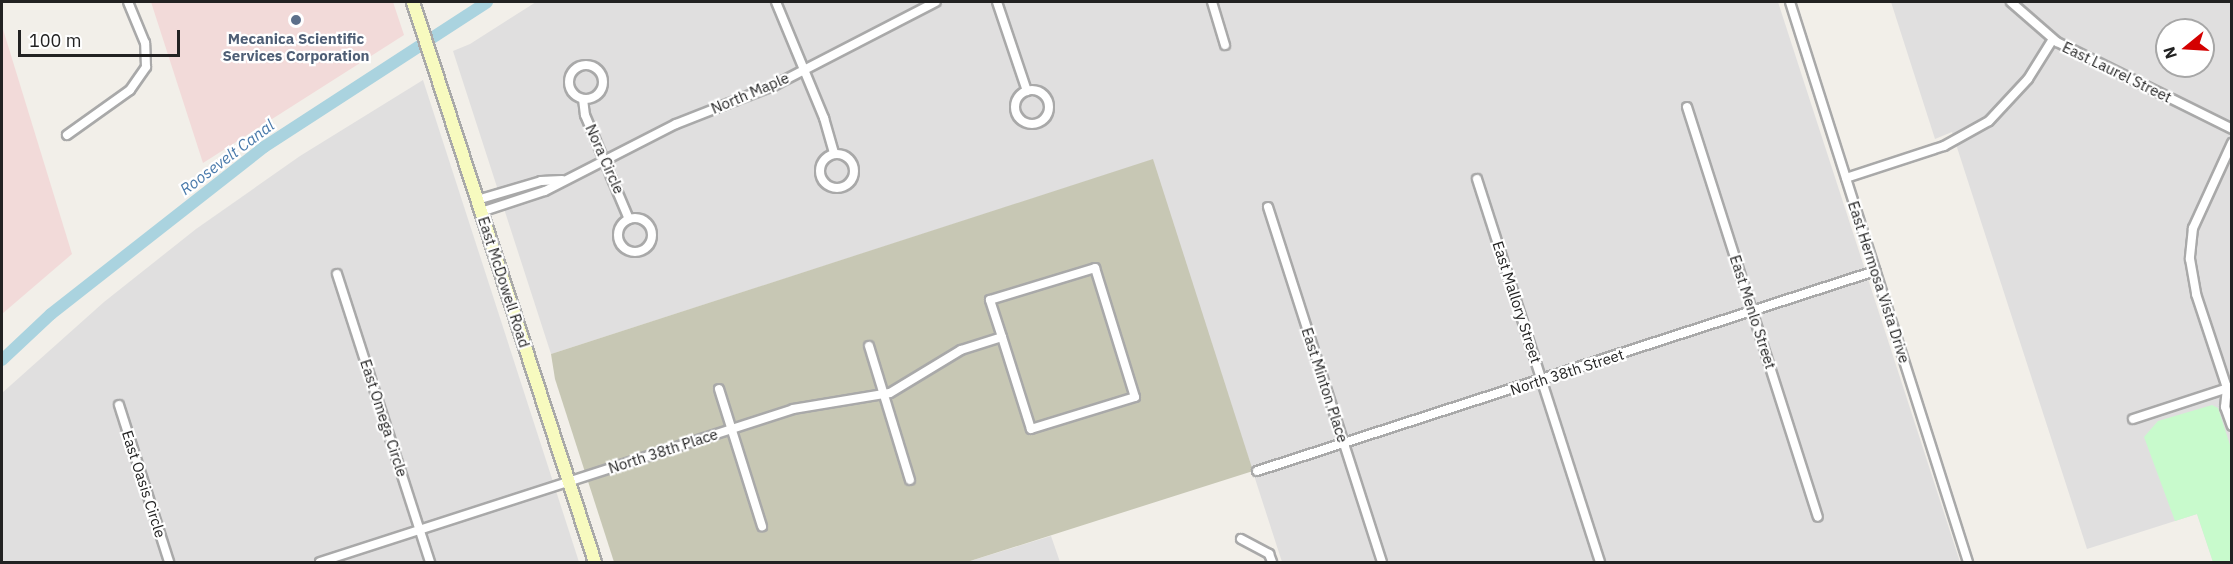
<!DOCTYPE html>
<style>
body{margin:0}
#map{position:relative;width:2233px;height:564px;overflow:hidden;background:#f2efe9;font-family:"IBM Plex Sans",sans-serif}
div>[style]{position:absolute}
.residential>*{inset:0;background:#e0dfdf}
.commercial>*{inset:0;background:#f2dad9}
.construction>*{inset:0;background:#c7c7b4}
.park>*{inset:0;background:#c8facc}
.canal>*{height:12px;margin:-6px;padding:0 6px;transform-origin:6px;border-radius:6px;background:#aad3df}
.roads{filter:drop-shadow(2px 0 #a9a9a9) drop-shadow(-2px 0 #a9a9a9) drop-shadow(0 2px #a9a9a9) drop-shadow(0 -2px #a9a9a9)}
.street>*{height:8px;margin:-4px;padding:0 4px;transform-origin:4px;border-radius:4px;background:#fff}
.street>.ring{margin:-4px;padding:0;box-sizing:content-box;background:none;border:8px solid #fff;border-radius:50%}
.secondary>*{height:12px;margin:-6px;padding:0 6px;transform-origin:6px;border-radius:6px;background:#f7fabf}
.dots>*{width:16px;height:16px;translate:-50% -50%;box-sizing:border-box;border:3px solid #fff;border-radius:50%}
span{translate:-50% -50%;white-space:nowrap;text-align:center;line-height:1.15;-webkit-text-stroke:4.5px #fff;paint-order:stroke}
.service-label{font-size:15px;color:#4e5e75;font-weight:700}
.street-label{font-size:15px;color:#222}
.water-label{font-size:16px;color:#4a7aab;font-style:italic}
.frame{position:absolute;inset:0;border:3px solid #222;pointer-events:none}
.north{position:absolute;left:2155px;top:18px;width:60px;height:60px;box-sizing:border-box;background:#fff;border:2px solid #a7a7a7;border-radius:50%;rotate:252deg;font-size:16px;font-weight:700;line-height:24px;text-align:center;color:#222}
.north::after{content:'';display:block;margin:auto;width:21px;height:27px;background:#d40000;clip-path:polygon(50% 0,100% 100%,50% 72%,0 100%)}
.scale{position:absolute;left:18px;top:30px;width:162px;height:27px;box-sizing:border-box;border:3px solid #222;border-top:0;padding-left:8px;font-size:18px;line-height:21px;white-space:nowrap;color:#222;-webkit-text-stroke:4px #fff;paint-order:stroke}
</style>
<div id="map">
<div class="residential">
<div style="clip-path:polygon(536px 2px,1778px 2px,1960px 562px,1282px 562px,1152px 160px,551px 354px,453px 51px,470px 44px)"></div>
<div style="clip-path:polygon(evenodd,1891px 2px,2231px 2px,2231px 562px,2213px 562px,2197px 514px,2087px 549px,1952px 132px,1935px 139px,1891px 2px,2167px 30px,2203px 30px,2203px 66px,2167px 66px,2167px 30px)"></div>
<div style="clip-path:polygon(423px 80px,579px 562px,2px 562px,2px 393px,104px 302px,196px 229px,300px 156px)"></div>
<div style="clip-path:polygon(1051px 536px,1060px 562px,967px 562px)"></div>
</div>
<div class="commercial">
<div style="clip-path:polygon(151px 2px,393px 2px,404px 35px,203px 163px)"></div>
<div style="clip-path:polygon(2px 26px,72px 254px,2px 314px)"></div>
</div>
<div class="construction">
<div style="clip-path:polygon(1153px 159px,1253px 471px,967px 562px,614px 562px,555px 379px,551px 354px)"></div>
</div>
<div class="park">
<div style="clip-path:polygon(2212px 405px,2218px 408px,2231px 448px,2231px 562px,2213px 562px,2197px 514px,2175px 521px,2144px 437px,2158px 421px)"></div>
</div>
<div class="canal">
<div style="left:2px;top:360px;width:67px;rotate:-43.2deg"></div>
<div style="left:51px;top:314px;width:271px;rotate:-38.1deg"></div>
<div style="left:264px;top:147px;width:266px;rotate:-33deg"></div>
</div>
<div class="roads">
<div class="street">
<div style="left:776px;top:2px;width:126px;rotate:67.5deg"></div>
<div style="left:824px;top:118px;width:37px;rotate:74deg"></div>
<div style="left:997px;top:2px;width:94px;rotate:71.4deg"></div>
<div style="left:1212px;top:2px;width:45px;rotate:73.2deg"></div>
<div style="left:1790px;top:2px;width:588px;rotate:72.37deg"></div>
<div style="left:2011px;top:2px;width:61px;rotate:41deg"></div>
<div style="left:2057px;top:42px;width:195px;rotate:26.4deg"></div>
<div class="ring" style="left:569px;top:65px;width:26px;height:26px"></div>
<div class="ring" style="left:1015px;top:90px;width:26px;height:26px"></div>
<div style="left:583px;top:99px;width:16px;rotate:83deg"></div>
<div style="left:585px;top:115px;width:113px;rotate:67.1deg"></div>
<div style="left:1687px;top:107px;width:430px;rotate:72.3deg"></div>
<div style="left:67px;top:135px;width:77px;rotate:-35.5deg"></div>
<div style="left:130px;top:90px;width:28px;rotate:-55deg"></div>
<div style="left:146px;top:67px;width:24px;rotate:-92deg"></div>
<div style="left:145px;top:43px;width:44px;rotate:-112.5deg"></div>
<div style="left:2232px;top:143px;width:94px;rotate:114.6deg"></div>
<div style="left:2193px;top:228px;width:31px;rotate:96deg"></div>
<div style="left:2190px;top:259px;width:36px;rotate:80deg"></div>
<div style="left:2196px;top:294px;width:99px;rotate:71.7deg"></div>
<div style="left:2227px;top:388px;width:19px;rotate:96deg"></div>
<div style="left:2225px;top:407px;width:20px;rotate:70deg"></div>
<div class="ring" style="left:820px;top:154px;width:26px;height:26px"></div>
<div style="left:1846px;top:178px;width:103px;rotate:-18.1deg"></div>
<div style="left:1944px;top:146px;width:51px;rotate:-29.1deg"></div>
<div style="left:1989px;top:121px;width:57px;rotate:-47.1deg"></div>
<div style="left:2028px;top:79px;width:47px;rotate:-58deg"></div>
<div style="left:1477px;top:179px;width:402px;rotate:72.2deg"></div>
<div style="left:477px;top:200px;width:67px;rotate:-16.5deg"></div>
<div style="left:541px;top:181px;width:21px;rotate:-3deg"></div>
<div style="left:1268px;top:207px;width:373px;rotate:72.2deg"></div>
<div style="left:481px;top:212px;width:67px;rotate:-18.2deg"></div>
<div style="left:545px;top:191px;width:147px;rotate:-27.1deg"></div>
<div style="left:676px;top:124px;width:104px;rotate:-21.4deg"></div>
<div style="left:773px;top:86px;width:183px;rotate:-27.3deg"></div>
<div class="ring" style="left:618px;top:218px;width:26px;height:26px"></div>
<div style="left:337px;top:274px;width:303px;rotate:72.1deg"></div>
<div style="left:869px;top:346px;width:140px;rotate:73deg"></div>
<div style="left:719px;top:389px;width:144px;rotate:72.6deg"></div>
<div style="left:119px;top:405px;width:165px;rotate:72.3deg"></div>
<div style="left:2133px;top:419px;width:103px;rotate:-18.1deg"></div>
<div style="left:1257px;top:471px;width:650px;rotate:-17.93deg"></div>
<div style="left:1241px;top:539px;width:32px;rotate:28deg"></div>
<div style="left:1269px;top:554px;width:9px;rotate:69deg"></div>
<div style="left:320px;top:562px;width:497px;rotate:-17.9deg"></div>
<div style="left:793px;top:409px;width:98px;rotate:-9.4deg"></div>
<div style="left:890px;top:393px;width:83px;rotate:-31.2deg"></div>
<div style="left:961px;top:350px;width:43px;rotate:-17.6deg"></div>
<div style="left:1002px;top:337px;width:39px;rotate:-108deg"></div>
<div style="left:990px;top:300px;width:110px;rotate:-16.9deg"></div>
<div style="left:1095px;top:268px;width:135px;rotate:72.8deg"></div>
<div style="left:1135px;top:397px;width:109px;rotate:162.9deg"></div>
<div style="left:1031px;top:429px;width:96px;rotate:-107.5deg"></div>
</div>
<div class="secondary">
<div style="left:413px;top:2px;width:589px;rotate:72deg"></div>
</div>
</div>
<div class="dots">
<div style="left:296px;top:20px;background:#5c6f8a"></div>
</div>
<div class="service-label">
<span style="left:296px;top:47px">Mecanica Scientific<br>Services Corporation</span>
</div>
<div class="street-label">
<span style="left:2117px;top:72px;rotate:26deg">East Laurel Street</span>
<span style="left:750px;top:93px;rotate:-23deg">North Maple</span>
<span style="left:605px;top:159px;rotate:66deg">Nora Circle</span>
<span style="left:504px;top:282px;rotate:72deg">East McDowell Road</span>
<span style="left:1879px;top:282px;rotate:72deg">East Hermosa Vista Drive</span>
<span style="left:1517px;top:302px;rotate:72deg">East Mallory Street</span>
<span style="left:1753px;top:312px;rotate:72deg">East Menlo Street</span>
<span style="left:1567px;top:372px;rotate:-18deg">North 38th Street</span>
<span style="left:1325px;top:385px;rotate:72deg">East Minton Place</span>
<span style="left:384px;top:418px;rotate:72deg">East Omega Circle</span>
<span style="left:663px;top:451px;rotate:-18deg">North 38th Place</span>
<span style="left:144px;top:484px;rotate:72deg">East Oasis Circle</span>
</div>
<div class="water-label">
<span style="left:227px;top:157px;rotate:-37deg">Roosevelt Canal</span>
</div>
<div class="frame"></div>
<div class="north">N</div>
<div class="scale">100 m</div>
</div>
